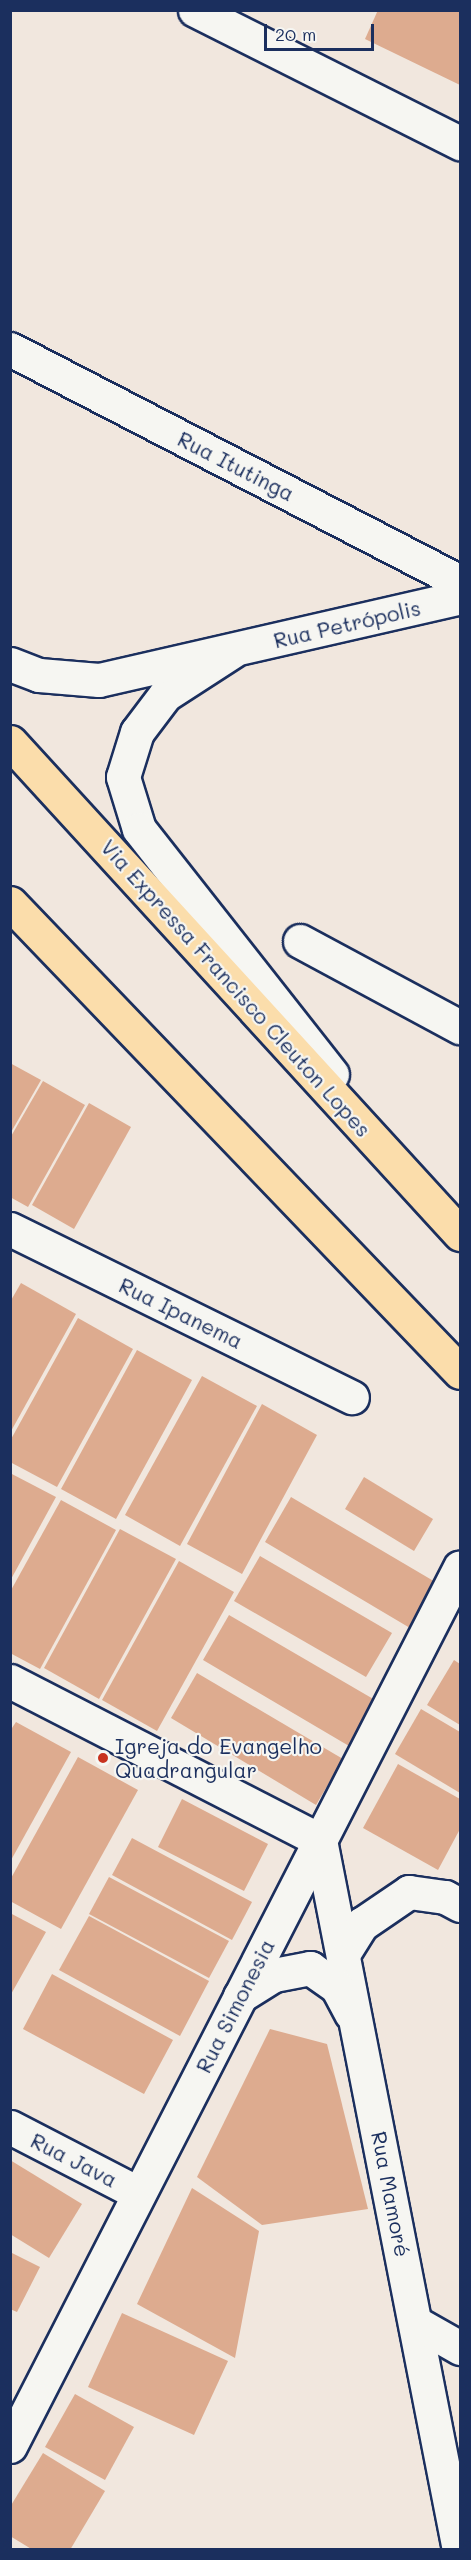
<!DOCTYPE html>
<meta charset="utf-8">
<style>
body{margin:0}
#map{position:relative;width:471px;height:2560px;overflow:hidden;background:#f1e7de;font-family:Mali,sans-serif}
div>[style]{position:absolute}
.building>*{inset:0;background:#ddab8f}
.roads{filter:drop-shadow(2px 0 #1b2f5e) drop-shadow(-2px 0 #1b2f5e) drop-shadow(0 2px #1b2f5e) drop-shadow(0 -2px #1b2f5e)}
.minor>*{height:33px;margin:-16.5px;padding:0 16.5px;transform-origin:16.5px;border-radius:16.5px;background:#f6f6f2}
.highway>*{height:33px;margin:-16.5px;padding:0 16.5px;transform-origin:16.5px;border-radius:16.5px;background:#fbddab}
.dots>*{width:16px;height:16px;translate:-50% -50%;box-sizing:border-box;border:3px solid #f6f6f2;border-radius:50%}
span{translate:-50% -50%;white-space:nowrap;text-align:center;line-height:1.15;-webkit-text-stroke:4.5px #f6f6f2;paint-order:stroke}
.street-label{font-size:21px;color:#1b2f5e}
.poi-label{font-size:21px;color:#1b2f5e}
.left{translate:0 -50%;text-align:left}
.frame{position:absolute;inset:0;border:12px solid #1b2f5e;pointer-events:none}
.scale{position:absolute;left:264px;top:24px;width:110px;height:27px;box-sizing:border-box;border:3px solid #1b2f5e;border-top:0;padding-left:8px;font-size:18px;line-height:21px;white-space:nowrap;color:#1b2f5e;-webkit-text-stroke:4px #f6f6f2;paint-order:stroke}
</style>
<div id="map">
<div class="building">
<div style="clip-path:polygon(378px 10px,460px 10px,460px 85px,365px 39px)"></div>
<div style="clip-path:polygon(10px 1063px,41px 1080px,10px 1134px)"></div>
<div style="clip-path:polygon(43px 1081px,85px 1105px,28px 1207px,10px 1197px,10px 1138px)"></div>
<div style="clip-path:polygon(89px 1103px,131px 1127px,74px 1229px,32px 1205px)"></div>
<div style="clip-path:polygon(21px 1283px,76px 1314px,10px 1433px,10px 1302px)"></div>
<div style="clip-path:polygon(78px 1318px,133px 1349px,57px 1487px,10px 1462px,10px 1441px)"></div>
<div style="clip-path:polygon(137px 1350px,192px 1380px,116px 1519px,61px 1489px)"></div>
<div style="clip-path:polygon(202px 1376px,257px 1406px,180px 1546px,125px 1515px)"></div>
<div style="clip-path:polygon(262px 1404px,317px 1435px,242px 1574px,187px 1544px)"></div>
<div style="clip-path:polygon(10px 1473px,56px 1497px,10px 1581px)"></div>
<div style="clip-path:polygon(364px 1477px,433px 1519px,414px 1551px,345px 1509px)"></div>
<div style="clip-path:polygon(291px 1497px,437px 1583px,410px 1628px,265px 1542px)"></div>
<div style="clip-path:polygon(61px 1500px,116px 1530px,40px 1669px,10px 1653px,10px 1592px)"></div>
<div style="clip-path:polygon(120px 1529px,176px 1559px,99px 1699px,44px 1668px)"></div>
<div style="clip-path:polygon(260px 1556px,392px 1633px,366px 1677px,234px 1601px)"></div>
<div style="clip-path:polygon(179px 1561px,234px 1592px,157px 1731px,102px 1700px)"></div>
<div style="clip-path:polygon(229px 1615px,375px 1700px,349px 1746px,203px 1660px)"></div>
<div style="clip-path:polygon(454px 1660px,460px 1664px,460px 1725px,427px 1705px)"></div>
<div style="clip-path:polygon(197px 1673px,343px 1759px,316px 1805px,171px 1718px)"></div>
<div style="clip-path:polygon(421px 1709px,460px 1732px,460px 1793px,395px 1754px)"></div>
<div style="clip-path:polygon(16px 1722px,71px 1752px,10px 1862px,10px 1731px)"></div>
<div style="clip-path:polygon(78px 1757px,138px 1790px,61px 1929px,10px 1901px,10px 1880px)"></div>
<div style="clip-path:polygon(398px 1764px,460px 1799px,460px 1829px,438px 1870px,363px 1828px)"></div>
<div style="clip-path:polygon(182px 1799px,268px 1844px,244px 1891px,158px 1847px)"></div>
<div style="clip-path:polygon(132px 1838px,252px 1902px,232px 1940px,112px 1875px)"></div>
<div style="clip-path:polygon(109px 1877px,229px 1941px,209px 1978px,89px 1914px)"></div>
<div style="clip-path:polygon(10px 1913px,46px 1932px,10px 1996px)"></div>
<div style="clip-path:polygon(89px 1916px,209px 1981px,180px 2036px,59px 1970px)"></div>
<div style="clip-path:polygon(52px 1974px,173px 2040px,144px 2094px,23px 2029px)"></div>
<div style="clip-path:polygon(270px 2029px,327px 2044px,368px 2209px,262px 2225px,197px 2177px)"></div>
<div style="clip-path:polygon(10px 2160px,82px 2204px,49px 2258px,10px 2234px)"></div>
<div style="clip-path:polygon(192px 2188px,259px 2231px,235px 2358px,137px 2304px)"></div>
<div style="clip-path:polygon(10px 2252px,40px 2267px,17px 2312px,10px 2309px)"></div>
<div style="clip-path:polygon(122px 2313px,228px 2361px,194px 2435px,88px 2387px)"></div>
<div style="clip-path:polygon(75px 2394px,134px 2427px,105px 2480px,45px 2447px)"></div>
<div style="clip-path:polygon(43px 2453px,105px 2491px,70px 2550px,33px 2550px,10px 2536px,10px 2507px)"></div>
</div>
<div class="roads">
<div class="minor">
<div style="left:195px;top:10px;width:297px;rotate:26.7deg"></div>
<div style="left:10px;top:349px;width:507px;rotate:27.37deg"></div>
<div style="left:233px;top:651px;width:81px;rotate:147.1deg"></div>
<div style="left:165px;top:695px;width:46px;rotate:127.1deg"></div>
<div style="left:137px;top:732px;width:47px;rotate:107.3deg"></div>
<div style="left:123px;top:777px;width:54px;rotate:72.9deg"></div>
<div style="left:139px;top:829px;width:312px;rotate:51.8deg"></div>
<div style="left:10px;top:664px;width:31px;rotate:21deg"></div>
<div style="left:39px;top:675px;width:60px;rotate:4.8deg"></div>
<div style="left:99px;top:680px;width:370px;rotate:-12.9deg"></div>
<div style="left:300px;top:941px;width:182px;rotate:28.3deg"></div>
<div style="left:10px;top:1229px;width:381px;rotate:26.2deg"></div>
<div style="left:10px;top:1681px;width:348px;rotate:27.2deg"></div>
<div style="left:320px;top:1840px;width:723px;rotate:78.92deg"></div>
<div style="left:343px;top:1954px;width:36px;rotate:-58deg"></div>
<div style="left:362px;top:1924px;width:57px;rotate:-34.2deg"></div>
<div style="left:409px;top:1892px;width:36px;rotate:8deg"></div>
<div style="left:445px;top:1897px;width:17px;rotate:28deg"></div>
<div style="left:240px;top:1996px;width:40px;rotate:-32deg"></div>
<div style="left:274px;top:1975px;width:37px;rotate:-11deg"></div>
<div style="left:310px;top:1968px;width:33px;rotate:35deg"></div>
<div style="left:337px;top:1987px;width:30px;rotate:62deg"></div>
<div style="left:10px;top:2127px;width:144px;rotate:27.3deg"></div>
<div style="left:416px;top:2323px;width:51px;rotate:29.6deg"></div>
<div style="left:10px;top:2446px;width:987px;rotate:-62.89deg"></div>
</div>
<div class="highway">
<div style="left:10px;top:742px;width:667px;rotate:47.55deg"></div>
<div style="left:10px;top:903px;width:650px;rotate:46.18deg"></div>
</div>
</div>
<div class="dots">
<div style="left:103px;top:1758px;background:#c8321e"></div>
</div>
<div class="street-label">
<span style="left:236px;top:466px;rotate:27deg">Rua Itutinga</span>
<span style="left:347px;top:624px;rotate:-13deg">Rua Petrópolis</span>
<span style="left:236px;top:988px;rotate:48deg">Via Expressa Francisco Cleuton Lopes</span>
<span style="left:181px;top:1313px;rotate:26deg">Rua Ipanema</span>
<span style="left:235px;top:2006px;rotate:-63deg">Rua Simonesia</span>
<span style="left:74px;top:2160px;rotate:27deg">Rua Java</span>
<span style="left:391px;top:2194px;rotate:79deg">Rua Mamoré</span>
</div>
<div class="poi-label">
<span class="left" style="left:115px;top:1758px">Igreja do Evangelho<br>Quadrangular</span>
</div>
<div class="frame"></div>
<div class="scale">20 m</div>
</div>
